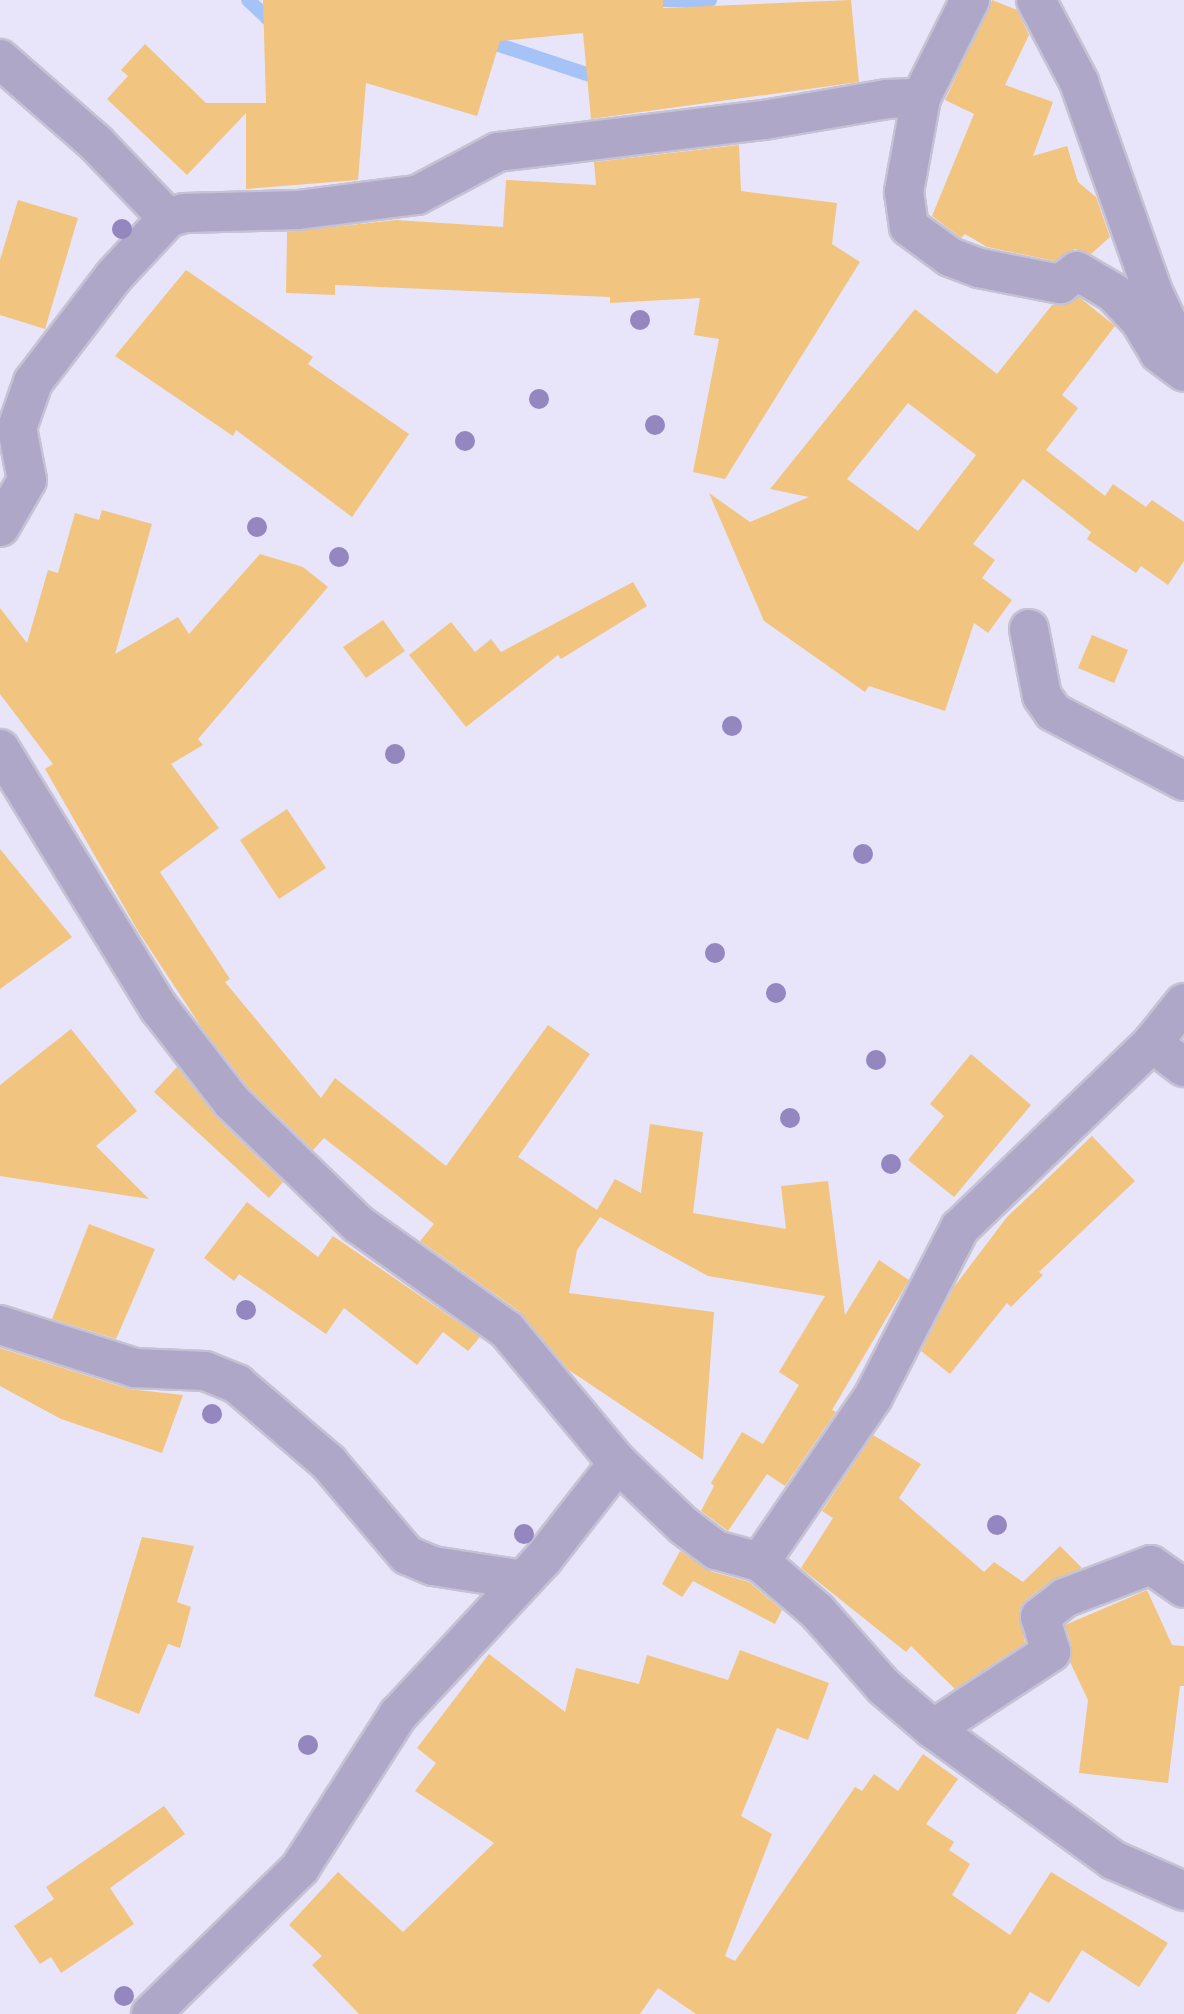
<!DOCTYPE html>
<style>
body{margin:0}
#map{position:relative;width:1184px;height:2014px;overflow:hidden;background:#e8e5fa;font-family:Cabin,sans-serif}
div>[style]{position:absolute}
.stream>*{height:14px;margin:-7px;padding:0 7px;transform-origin:7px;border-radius:7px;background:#a5c3f7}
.building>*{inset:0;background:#f1c47f}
.roads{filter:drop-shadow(2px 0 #c4c2d4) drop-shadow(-2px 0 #c4c2d4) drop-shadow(0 2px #c4c2d4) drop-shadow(0 -2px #c4c2d4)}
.minor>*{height:38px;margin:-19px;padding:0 19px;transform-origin:19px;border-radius:19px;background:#aea7c7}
.trees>*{width:20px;height:20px;margin:-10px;border-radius:50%;background:#9486be}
span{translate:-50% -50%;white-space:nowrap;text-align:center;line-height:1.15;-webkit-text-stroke:7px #fff;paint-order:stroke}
</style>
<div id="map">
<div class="stream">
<div style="left:248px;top:0;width:26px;rotate:43deg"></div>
<div style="left:267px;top:18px;width:14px"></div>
<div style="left:662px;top:0;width:48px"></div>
<div style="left:481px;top:39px;width:118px;rotate:18.3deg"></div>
<div style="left:593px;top:76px;width:13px;rotate:-77deg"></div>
</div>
<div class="building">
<div style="clip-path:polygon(263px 0,663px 0,663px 8px,851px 0,859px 82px,591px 119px,583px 33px,500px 41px,477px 116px,366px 83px,358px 180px,246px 189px,246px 113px,187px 175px,107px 99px,128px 76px,121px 70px,145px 44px,206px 103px,266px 103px)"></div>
<div style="clip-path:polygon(992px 0,1017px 10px,1029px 35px,1005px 85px,1053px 102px,1033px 156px,1067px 146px,1078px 182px,1096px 197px,1110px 237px,1091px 254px,1075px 249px,1055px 261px,987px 247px,965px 234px,961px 238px,932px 216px,974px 114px,945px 100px)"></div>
<div style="clip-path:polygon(739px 145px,741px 191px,837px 203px,832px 244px,860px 262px,725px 479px,693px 472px,719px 339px,694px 335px,700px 298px,610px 303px,610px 297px,335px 285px,335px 295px,286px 293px,287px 232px,396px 220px,503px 227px,506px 180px,596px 185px,594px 162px)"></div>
<div style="clip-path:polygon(18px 200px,78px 218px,45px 329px,0 315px,0 260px)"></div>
<div style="clip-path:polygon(186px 270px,313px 357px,308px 364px,409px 434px,352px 517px,236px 430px,233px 436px,115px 356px)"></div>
<div style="clip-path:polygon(evenodd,1079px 297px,1115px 326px,1062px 395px,1078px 408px,1046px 450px,1105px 496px,1113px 484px,1146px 507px,1152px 500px,1184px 522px,1184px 561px,1168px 585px,1141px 566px,1136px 573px,1087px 539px,1091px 532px,1023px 479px,973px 544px,995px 560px,982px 578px,1012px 600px,988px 633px,974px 623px,945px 711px,869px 686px,865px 692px,764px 621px,709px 493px,750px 522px,809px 497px,770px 489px,915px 309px,997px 374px,1052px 305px,1065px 305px,1079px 297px,908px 403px,976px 455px,918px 531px,847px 479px,908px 403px)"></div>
<div style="clip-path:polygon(102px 510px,152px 524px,115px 654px,178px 617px,189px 634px,260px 554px,303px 567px,328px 587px,198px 739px,203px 745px,171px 764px,219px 828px,160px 872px,230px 979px,225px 982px,321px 1098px,335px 1078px,446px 1166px,548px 1025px,590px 1054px,518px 1157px,597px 1210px,615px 1179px,641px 1193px,650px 1124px,703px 1132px,693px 1213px,786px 1229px,781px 1186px,828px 1181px,845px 1315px,879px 1260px,909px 1280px,832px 1410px,836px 1412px,785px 1486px,767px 1474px,728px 1531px,701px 1511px,714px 1486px,711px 1483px,742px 1432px,763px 1444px,799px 1385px,779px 1372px,825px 1296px,708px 1276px,600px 1217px,577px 1250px,569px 1293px,714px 1312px,703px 1460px,569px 1370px,520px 1312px,420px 1241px,434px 1224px,324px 1138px,313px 1150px,248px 1087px,202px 1028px,138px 931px,45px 769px,53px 764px,0 694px,0 608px,27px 643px,48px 570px,58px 573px,75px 513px,99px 520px)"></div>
<div style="clip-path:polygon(633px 582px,647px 606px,561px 659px,558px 655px,466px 727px,409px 655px,451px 622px,475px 652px,491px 639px,501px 652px)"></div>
<div style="clip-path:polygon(383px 620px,405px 651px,366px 678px,343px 647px)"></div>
<div style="clip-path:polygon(1092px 635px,1128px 650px,1114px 683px,1078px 668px)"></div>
<div style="clip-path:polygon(287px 809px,326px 868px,279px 899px,240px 840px)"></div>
<div style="clip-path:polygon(0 849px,72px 937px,0 989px)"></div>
<div style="clip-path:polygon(71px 1029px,137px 1111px,96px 1146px,149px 1199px,0 1176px,0 1085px)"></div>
<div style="clip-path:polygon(971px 1054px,1031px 1105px,954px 1197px,908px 1160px,944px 1116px,930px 1104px)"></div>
<div style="clip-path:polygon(177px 1067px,217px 1118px,283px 1182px,269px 1198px,154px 1092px)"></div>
<div style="clip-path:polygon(1092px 1136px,1135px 1181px,1039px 1272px,1043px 1275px,1011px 1307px,1007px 1303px,950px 1374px,921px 1351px,954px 1287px,1007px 1217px)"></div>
<div style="clip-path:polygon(247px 1202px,318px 1257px,333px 1236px,480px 1337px,468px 1351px,443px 1332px,417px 1365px,344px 1308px,326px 1334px,239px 1274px,234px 1281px,204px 1258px)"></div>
<div style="clip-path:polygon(89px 1224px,155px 1249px,116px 1339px,52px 1319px)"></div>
<div style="clip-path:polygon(0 1348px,129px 1389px,183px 1395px,162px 1453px,61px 1419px,0 1386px)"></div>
<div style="clip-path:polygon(873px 1435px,921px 1464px,899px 1498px,984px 1572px,994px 1562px,1023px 1582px,1060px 1546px,1082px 1568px,1051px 1581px,1026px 1600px,1019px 1611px,1025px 1643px,955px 1689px,911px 1646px,906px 1652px,801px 1568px,833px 1518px,822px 1511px)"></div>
<div style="clip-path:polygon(142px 1537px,194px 1546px,177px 1602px,191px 1607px,180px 1648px,168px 1644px,139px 1714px,94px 1696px)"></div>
<div style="clip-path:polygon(680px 1551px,710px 1571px,749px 1582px,782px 1610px,775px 1624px,693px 1581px,682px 1597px,662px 1584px)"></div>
<div style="clip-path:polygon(1147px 1590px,1172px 1645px,1184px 1646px,1184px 1686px,1180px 1686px,1168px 1783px,1079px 1773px,1088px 1700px,1070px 1662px,1072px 1646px,1065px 1625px)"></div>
<div style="clip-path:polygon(740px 1650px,829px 1683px,808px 1740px,777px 1728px,741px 1816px,772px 1834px,725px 1956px,735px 1961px,855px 1787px,862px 1791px,874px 1774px,898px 1791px,923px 1754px,958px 1779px,926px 1824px,954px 1842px,949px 1850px,970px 1864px,952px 1895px,1010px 1935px,1051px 1872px,1168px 1943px,1139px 1987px,1082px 1950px,1049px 2003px,1030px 1992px,1016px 2014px,696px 2014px,658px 1988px,640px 2014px,359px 2014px,312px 1965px,322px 1956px,289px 1925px,338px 1872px,403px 1932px,494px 1843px,415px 1791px,436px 1763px,417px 1748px,489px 1654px,565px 1712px,576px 1668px,639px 1684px,647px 1655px,728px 1680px)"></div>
<div style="clip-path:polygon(164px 1806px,185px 1834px,110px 1888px,134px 1924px,61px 1973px,51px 1957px,40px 1964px,14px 1926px,54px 1899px,46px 1887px)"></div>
</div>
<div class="roads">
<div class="minor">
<div style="left:970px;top:0;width:110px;rotate:116.6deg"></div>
<div style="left:921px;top:98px;width:96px;rotate:100.3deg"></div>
<div style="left:904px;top:192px;width:35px;rotate:82deg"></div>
<div style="left:909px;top:227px;width:51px;rotate:36.2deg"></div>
<div style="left:950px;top:257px;width:31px;rotate:21deg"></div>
<div style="left:979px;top:268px;width:83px;rotate:11.2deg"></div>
<div style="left:1060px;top:284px;width:21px;rotate:-37deg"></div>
<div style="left:1077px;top:271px;width:43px;rotate:30.7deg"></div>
<div style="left:1114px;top:293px;width:38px;rotate:47deg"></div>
<div style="left:1140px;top:321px;width:37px;rotate:59deg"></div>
<div style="left:1159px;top:353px;width:31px;rotate:37deg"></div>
<div style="left:1036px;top:0;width:93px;rotate:62.3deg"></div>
<div style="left:1079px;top:82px;width:223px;rotate:70.6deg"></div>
<div style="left:1153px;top:292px;width:61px;rotate:64.7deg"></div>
<div style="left:0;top:59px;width:128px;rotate:41.2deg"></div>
<div style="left:96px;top:143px;width:104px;rotate:46.2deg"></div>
<div style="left:0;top:527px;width:54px;rotate:-60.1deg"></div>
<div style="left:27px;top:480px;width:53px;rotate:-100.9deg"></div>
<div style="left:17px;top:428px;width:49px;rotate:-70.8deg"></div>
<div style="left:33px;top:382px;width:133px;rotate:-52.6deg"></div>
<div style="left:114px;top:276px;width:79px;rotate:-47deg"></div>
<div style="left:168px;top:218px;width:17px;rotate:-17deg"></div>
<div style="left:184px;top:213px;width:114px;rotate:-1.5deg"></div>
<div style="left:298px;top:210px;width:120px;rotate:-7.2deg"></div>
<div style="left:417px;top:195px;width:92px;rotate:-28deg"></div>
<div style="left:498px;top:152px;width:268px;rotate:-6.9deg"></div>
<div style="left:764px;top:120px;width:125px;rotate:-9.7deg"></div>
<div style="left:887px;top:99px;width:34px;rotate:-2deg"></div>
<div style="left:1029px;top:629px;width:68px;rotate:79deg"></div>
<div style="left:1042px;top:696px;width:19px;rotate:55deg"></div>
<div style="left:1053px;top:712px;width:148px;rotate:27.8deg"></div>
<div style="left:0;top:749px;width:304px;rotate:58.5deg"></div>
<div style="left:159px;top:1008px;width:119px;rotate:52.2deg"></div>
<div style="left:232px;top:1102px;width:175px;rotate:44.1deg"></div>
<div style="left:358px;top:1224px;width:183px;rotate:35.4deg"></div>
<div style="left:507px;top:1330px;width:173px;rotate:50.2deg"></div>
<div style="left:618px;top:1463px;width:91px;rotate:43.7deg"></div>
<div style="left:684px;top:1526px;width:40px;rotate:37deg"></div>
<div style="left:716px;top:1550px;width:46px;rotate:15.3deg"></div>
<div style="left:760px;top:1562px;width:75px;rotate:40.7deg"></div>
<div style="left:817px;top:1611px;width:101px;rotate:48.6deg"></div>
<div style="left:884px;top:1687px;width:65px;rotate:40.6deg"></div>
<div style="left:933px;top:1729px;width:223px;rotate:36deg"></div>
<div style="left:1113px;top:1860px;width:77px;rotate:23.6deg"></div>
<div style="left:1152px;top:1043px;width:40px;rotate:37deg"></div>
<div style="left:0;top:1325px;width:142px;rotate:17.7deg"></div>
<div style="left:135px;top:1368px;width:70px;rotate:2.5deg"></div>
<div style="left:205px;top:1371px;width:35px;rotate:22deg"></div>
<div style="left:237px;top:1384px;width:120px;rotate:40.6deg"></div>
<div style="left:328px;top:1462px;width:122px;rotate:49.7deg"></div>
<div style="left:407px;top:1555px;width:28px;rotate:23deg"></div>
<div style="left:433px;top:1566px;width:91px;rotate:8.8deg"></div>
<div style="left:760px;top:1562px;width:200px;rotate:-55.6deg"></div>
<div style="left:873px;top:1397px;width:190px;rotate:-62.8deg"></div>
<div style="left:960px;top:1228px;width:267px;rotate:-43.9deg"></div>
<div style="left:1152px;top:1043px;width:51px;rotate:-51.3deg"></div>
<div style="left:933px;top:1729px;width:141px;rotate:-33.1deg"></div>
<div style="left:1051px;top:1652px;width:37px;rotate:-107deg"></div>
<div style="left:1040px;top:1617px;width:31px;rotate:-38deg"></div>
<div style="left:1064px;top:1598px;width:93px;rotate:-20.8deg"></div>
<div style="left:1151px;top:1565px;width:40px;rotate:34.9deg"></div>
<div style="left:151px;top:2014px;width:209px;rotate:-44.4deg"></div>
<div style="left:300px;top:1868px;width:182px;rotate:-57.4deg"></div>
<div style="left:398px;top:1715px;width:213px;rotate:-47.1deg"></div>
<div style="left:543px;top:1559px;width:122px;rotate:-52deg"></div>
</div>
</div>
<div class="trees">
<div style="left:122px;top:229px"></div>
<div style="left:640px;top:320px"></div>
<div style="left:539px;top:399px"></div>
<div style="left:655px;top:425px"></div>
<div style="left:465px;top:441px"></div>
<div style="left:257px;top:527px"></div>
<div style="left:339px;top:557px"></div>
<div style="left:732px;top:726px"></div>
<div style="left:395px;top:754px"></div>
<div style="left:863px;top:854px"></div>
<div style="left:715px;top:953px"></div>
<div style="left:776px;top:993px"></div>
<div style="left:876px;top:1060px"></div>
<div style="left:790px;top:1118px"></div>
<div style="left:891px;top:1164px"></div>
<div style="left:246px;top:1310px"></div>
<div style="left:212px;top:1414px"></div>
<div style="left:997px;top:1525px"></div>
<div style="left:524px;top:1534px"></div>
<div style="left:308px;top:1745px"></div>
<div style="left:124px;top:1996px"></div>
</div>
</div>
